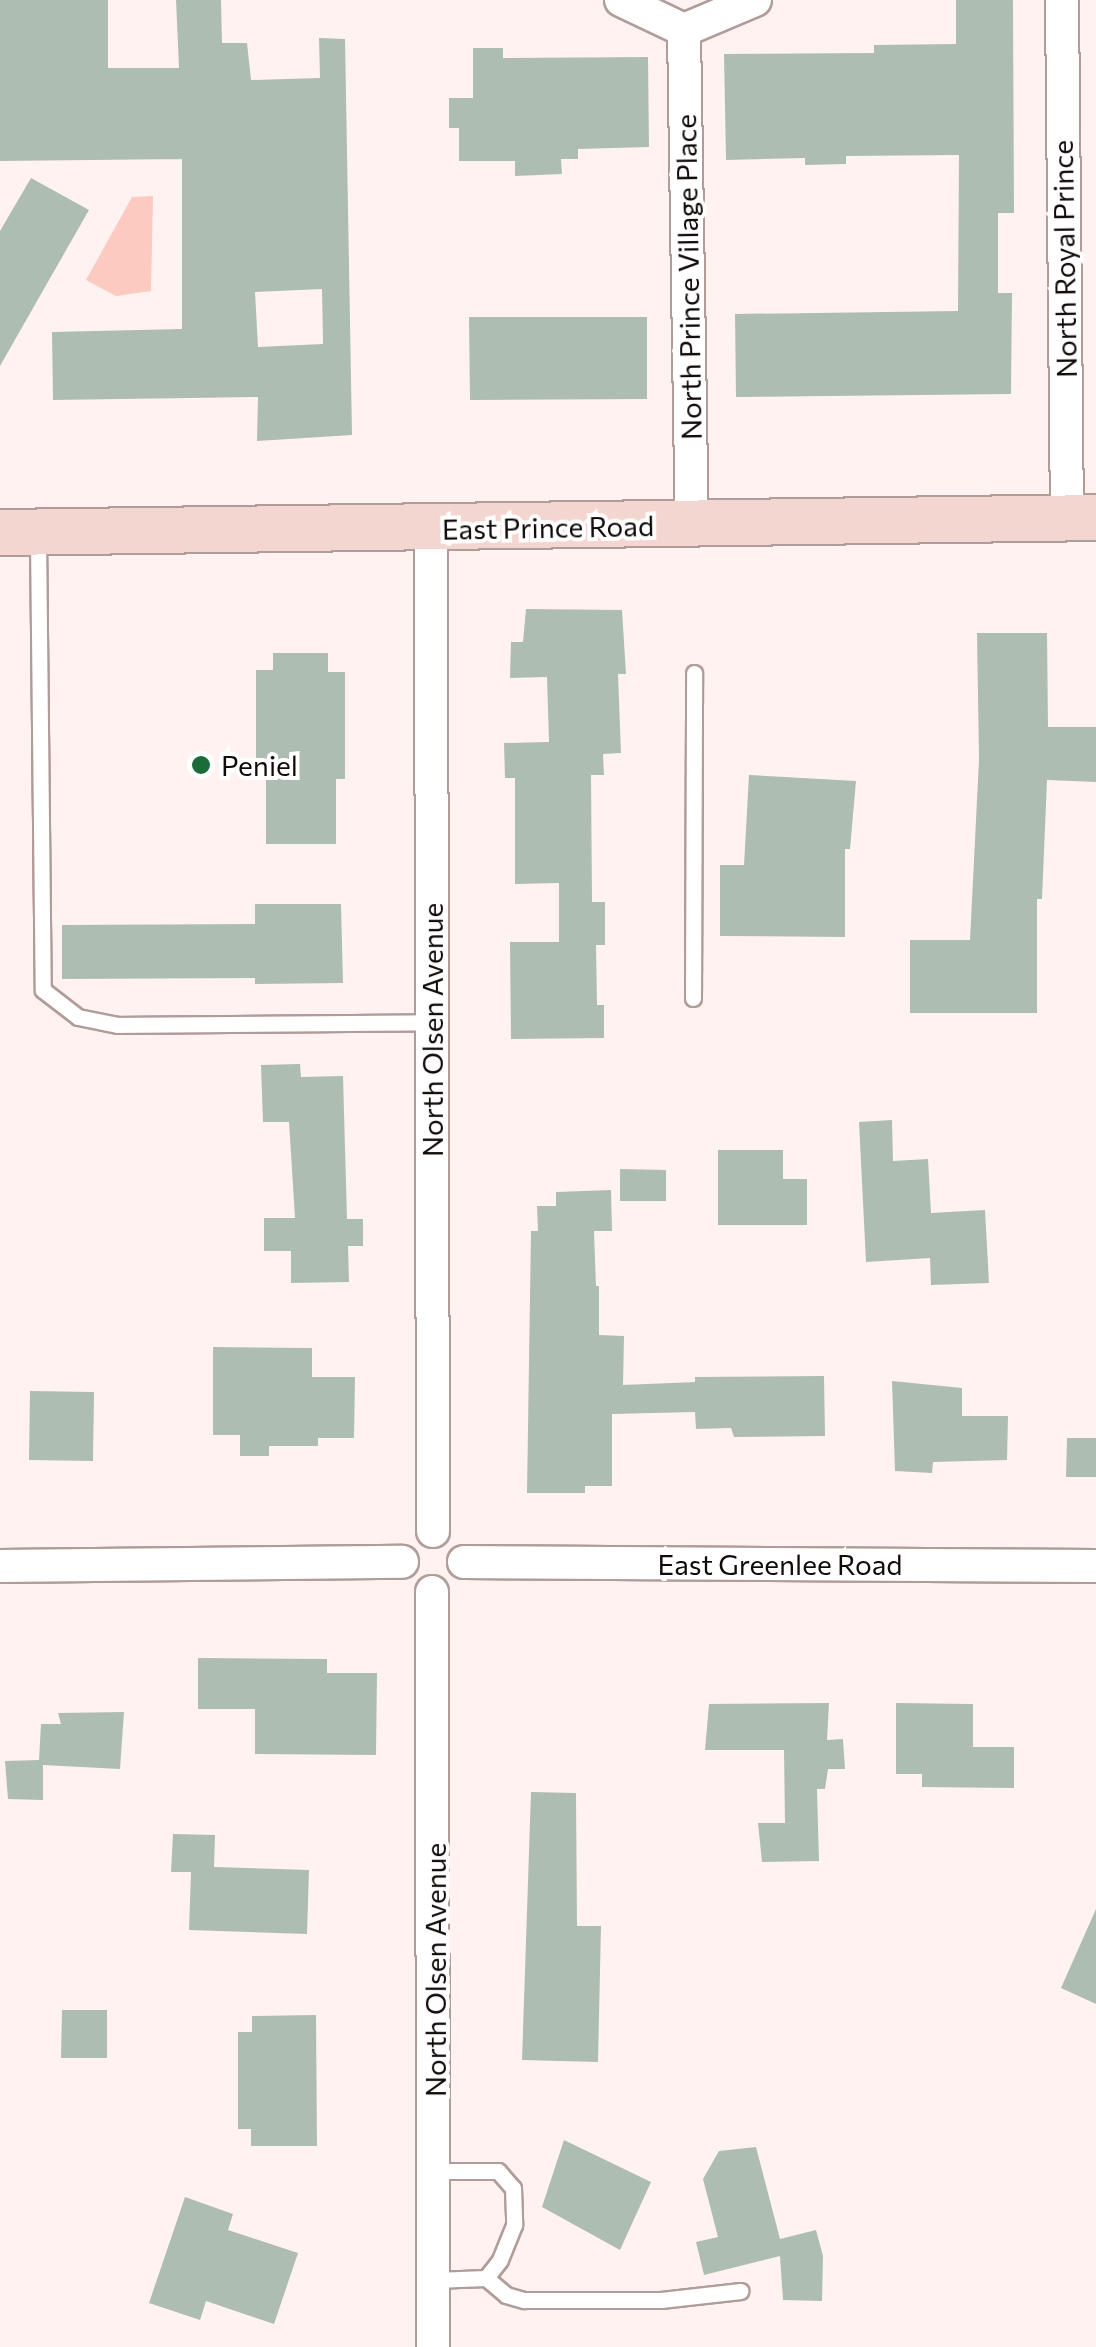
<!DOCTYPE html>
<style>
body{margin:0}
#map{position:relative;width:1096px;height:2347px;overflow:hidden;background:#fff2f0;font-family:Commissioner,sans-serif}
div>[style]{position:absolute}
.green>*{inset:0;background:#fccac1}
.building>*{inset:0;background:#aebdb1}
.roads{filter:drop-shadow(2px 0 #b09d99) drop-shadow(-2px 0 #b09d99) drop-shadow(0 2px #b09d99) drop-shadow(0 -2px #b09d99)}
.lane>*{height:15px;margin:-7.5px;padding:0 7.5px;transform-origin:7.5px;border-radius:7.5px;background:#fff}
.street>*{height:32px;margin:-16px;padding:0 16px;transform-origin:16px;border-radius:16px;background:#fff}
.secondary>*{height:45px;margin:-22.5px;padding:0 22.5px;transform-origin:22.5px;border-radius:22.5px;background:#f4d6d0}
.dots>*{width:28px;height:28px;translate:-50% -50%;box-sizing:border-box;border:5px solid #fff;border-radius:50%}
span{translate:-50% -50%;white-space:nowrap;text-align:center;line-height:1.15;-webkit-text-stroke:8px #fff;paint-order:stroke}
.street-label{font-size:28px;color:#100a09}
.poi-label{font-size:28px;color:#100a09}
.left{translate:0 -50%;text-align:left}
</style>
<div id="map">
<div class="green">
<div style="clip-path:polygon(153px 196px,151px 291px,116px 296px,86px 280px,132px 197px)"></div>
</div>
<div class="building">
<div style="clip-path:polygon(evenodd,0 0,108px 0,108px 68px,179px 68px,176px 0,221px 0,222px 43px,247px 43px,251px 80px,320px 78px,319px 38px,345px 39px,352px 435px,257px 441px,258px 397px,53px 400px,52px 332px,182px 329px,182px 159px,0 161px,0 0,322px 289px,323px 344px,258px 347px,255px 292px,322px 289px)"></div>
<div style="clip-path:polygon(956px 0,1013px 0,1014px 213px,998px 213px,998px 293px,1012px 293px,1011px 394px,736px 397px,735px 314px,958px 311px,959px 155px,846px 156px,846px 164px,805px 165px,805px 158px,726px 160px,724px 54px,874px 53px,874px 45px,956px 44px)"></div>
<div style="clip-path:polygon(473px 48px,503px 48px,503px 58px,648px 57px,649px 147px,578px 149px,578px 159px,561px 159px,562px 174px,515px 176px,515px 161px,459px 161px,459px 128px,449px 128px,449px 98px,473px 98px)"></div>
<div style="clip-path:polygon(31px 178px,89px 210px,0 366px,0 231px)"></div>
<div style="clip-path:polygon(469px 317px,647px 317px,647px 399px,470px 400px)"></div>
<div style="clip-path:polygon(526px 609px,622px 610px,626px 674px,618px 674px,621px 753px,603px 754px,604px 775px,591px 775px,592px 902px,605px 902px,605px 945px,596px 945px,597px 1005px,604px 1005px,604px 1038px,511px 1039px,510px 942px,559px 942px,559px 883px,515px 884px,515px 778px,505px 778px,504px 743px,549px 742px,547px 677px,510px 678px,511px 642px,523px 642px)"></div>
<div style="clip-path:polygon(977px 633px,1047px 633px,1048px 727px,1096px 727px,1096px 782px,1047px 780px,1042px 899px,1037px 899px,1037px 1013px,910px 1013px,910px 940px,970px 940px,979px 760px)"></div>
<div style="clip-path:polygon(273px 653px,328px 653px,328px 672px,345px 672px,345px 779px,336px 779px,336px 844px,266px 844px,266px 779px,256px 779px,256px 670px,273px 670px)"></div>
<div style="clip-path:polygon(749px 775px,856px 781px,850px 849px,845px 849px,845px 937px,720px 936px,720px 865px,744px 865px)"></div>
<div style="clip-path:polygon(255px 904px,341px 904px,343px 983px,255px 984px,255px 978px,62px 979px,62px 925px,255px 924px)"></div>
<div style="clip-path:polygon(300px 1064px,301px 1077px,343px 1076px,347px 1219px,363px 1219px,363px 1246px,348px 1246px,349px 1282px,291px 1283px,291px 1251px,264px 1251px,264px 1218px,295px 1218px,289px 1122px,263px 1122px,261px 1065px)"></div>
<div style="clip-path:polygon(892px 1120px,893px 1161px,928px 1159px,931px 1213px,985px 1210px,989px 1283px,931px 1285px,930px 1258px,866px 1262px,859px 1122px)"></div>
<div style="clip-path:polygon(718px 1150px,783px 1150px,783px 1179px,807px 1179px,807px 1225px,718px 1225px)"></div>
<div style="clip-path:polygon(620px 1169px,666px 1170px,666px 1201px,620px 1201px)"></div>
<div style="clip-path:polygon(611px 1190px,612px 1231px,594px 1231px,596px 1286px,599px 1286px,599px 1335px,624px 1336px,623px 1385px,695px 1382px,695px 1377px,824px 1376px,825px 1436px,734px 1437px,731px 1428px,696px 1429px,695px 1412px,612px 1414px,612px 1486px,585px 1486px,585px 1493px,527px 1493px,531px 1231px,538px 1231px,537px 1206px,556px 1206px,556px 1192px)"></div>
<div style="clip-path:polygon(213px 1347px,312px 1348px,312px 1377px,355px 1377px,354px 1438px,318px 1438px,318px 1446px,269px 1446px,269px 1456px,240px 1456px,240px 1435px,213px 1435px)"></div>
<div style="clip-path:polygon(892px 1381px,962px 1388px,962px 1416px,1008px 1416px,1007px 1460px,933px 1462px,932px 1473px,895px 1471px)"></div>
<div style="clip-path:polygon(30px 1391px,94px 1392px,93px 1461px,29px 1460px)"></div>
<div style="clip-path:polygon(1067px 1438px,1096px 1438px,1096px 1477px,1066px 1477px)"></div>
<div style="clip-path:polygon(198px 1658px,327px 1659px,327px 1673px,377px 1673px,376px 1755px,255px 1754px,255px 1709px,198px 1709px)"></div>
<div style="clip-path:polygon(829px 1703px,827px 1740px,843px 1739px,845px 1769px,828px 1769px,825px 1789px,817px 1789px,819px 1861px,762px 1862px,758px 1823px,785px 1823px,784px 1750px,705px 1750px,709px 1704px)"></div>
<div style="clip-path:polygon(896px 1703px,973px 1704px,973px 1747px,1014px 1747px,1014px 1788px,922px 1787px,922px 1774px,896px 1774px)"></div>
<div style="clip-path:polygon(124px 1712px,120px 1769px,43px 1765px,43px 1800px,8px 1799px,5px 1761px,39px 1760px,41px 1724px,61px 1724px,58px 1713px)"></div>
<div style="clip-path:polygon(531px 1792px,576px 1793px,577px 1926px,601px 1926px,598px 2062px,522px 2060px)"></div>
<div style="clip-path:polygon(173px 1834px,215px 1835px,214px 1867px,309px 1870px,307px 1934px,189px 1930px,191px 1872px,171px 1872px)"></div>
<div style="clip-path:polygon(1096px 1909px,1096px 2004px,1061px 1988px)"></div>
<div style="clip-path:polygon(62px 2010px,107px 2010px,107px 2058px,61px 2058px)"></div>
<div style="clip-path:polygon(316px 2015px,317px 2146px,251px 2146px,251px 2129px,238px 2129px,238px 2032px,252px 2032px,252px 2016px)"></div>
<div style="clip-path:polygon(564px 2140px,651px 2182px,620px 2250px,542px 2207px)"></div>
<div style="clip-path:polygon(756px 2147px,780px 2239px,816px 2230px,823px 2256px,822px 2301px,783px 2300px,780px 2256px,704px 2275px,696px 2242px,718px 2237px,703px 2179px,719px 2151px)"></div>
<div style="clip-path:polygon(185px 2197px,233px 2214px,228px 2230px,298px 2253px,274px 2324px,206px 2301px,200px 2320px,149px 2303px)"></div>
</div>
<div class="roads">
<div class="lane">
<div style="left:38px;top:536px;width:454px;rotate:89.4deg"></div>
<div style="left:43px;top:990px;width:44px;rotate:37.6deg"></div>
<div style="left:78px;top:1017px;width:41px;rotate:11.3deg"></div>
<div style="left:118px;top:1025px;width:314px;rotate:-0.5deg"></div>
<div style="left:693px;top:998px;width:325px;rotate:-89.8deg"></div>
<div style="left:436px;top:2171px;width:62px"></div>
<div style="left:498px;top:2171px;width:23px;rotate:49deg"></div>
<div style="left:513px;top:2188px;width:37px;rotate:88deg"></div>
<div style="left:514px;top:2225px;width:38px;rotate:112deg"></div>
<div style="left:500px;top:2260px;width:23px;rotate:128deg"></div>
<div style="left:434px;top:2280px;width:52px;rotate:-2.2deg"></div>
<div style="left:486px;top:2278px;width:26px;rotate:40deg"></div>
<div style="left:506px;top:2295px;width:19px;rotate:16deg"></div>
<div style="left:524px;top:2300px;width:137px"></div>
<div style="left:661px;top:2300px;width:80px;rotate:-6.5deg"></div>
</div>
<div class="street">
<div style="left:621px;top:0;width:70px;rotate:25.5deg"></div>
<div style="left:684px;top:30px;width:77px;rotate:-22.9deg"></div>
<div style="left:1062px;top:0;width:518px;rotate:89.45deg"></div>
<div style="left:684px;top:30px;width:495px;rotate:89.1deg"></div>
<div style="left:431px;top:529px;width:1002px;rotate:89.89deg"></div>
<div style="left:464px;top:1562px;width:632px;rotate:0.36deg"></div>
<div style="left:0;top:1566px;width:402px;rotate:-0.6deg"></div>
<div style="left:432px;top:1592px;width:755px;rotate:89.92deg"></div>
</div>
<div class="secondary">
<div style="left:0;top:532px;width:1096px;rotate:-0.78deg"></div>
</div>
</div>
<div class="dots">
<div style="left:201px;top:765px;background:#1c6b3b"></div>
</div>
<div class="street-label">
<span style="left:1064px;top:259px;rotate:-91deg">North Royal Prince</span>
<span style="left:688px;top:277px;rotate:-91deg">North Prince Village Place</span>
<span style="left:548px;top:527px;rotate:-1deg">East Prince Road</span>
<span style="left:432px;top:1030px;rotate:-90deg">North Olsen Avenue</span>
<span style="left:780px;top:1564px">East Greenlee Road</span>
<span style="left:435px;top:1970px;rotate:-90deg">North Olsen Avenue</span>
</div>
<div class="poi-label">
<span class="left" style="left:221px;top:765px">Peniel</span>
</div>
</div>
